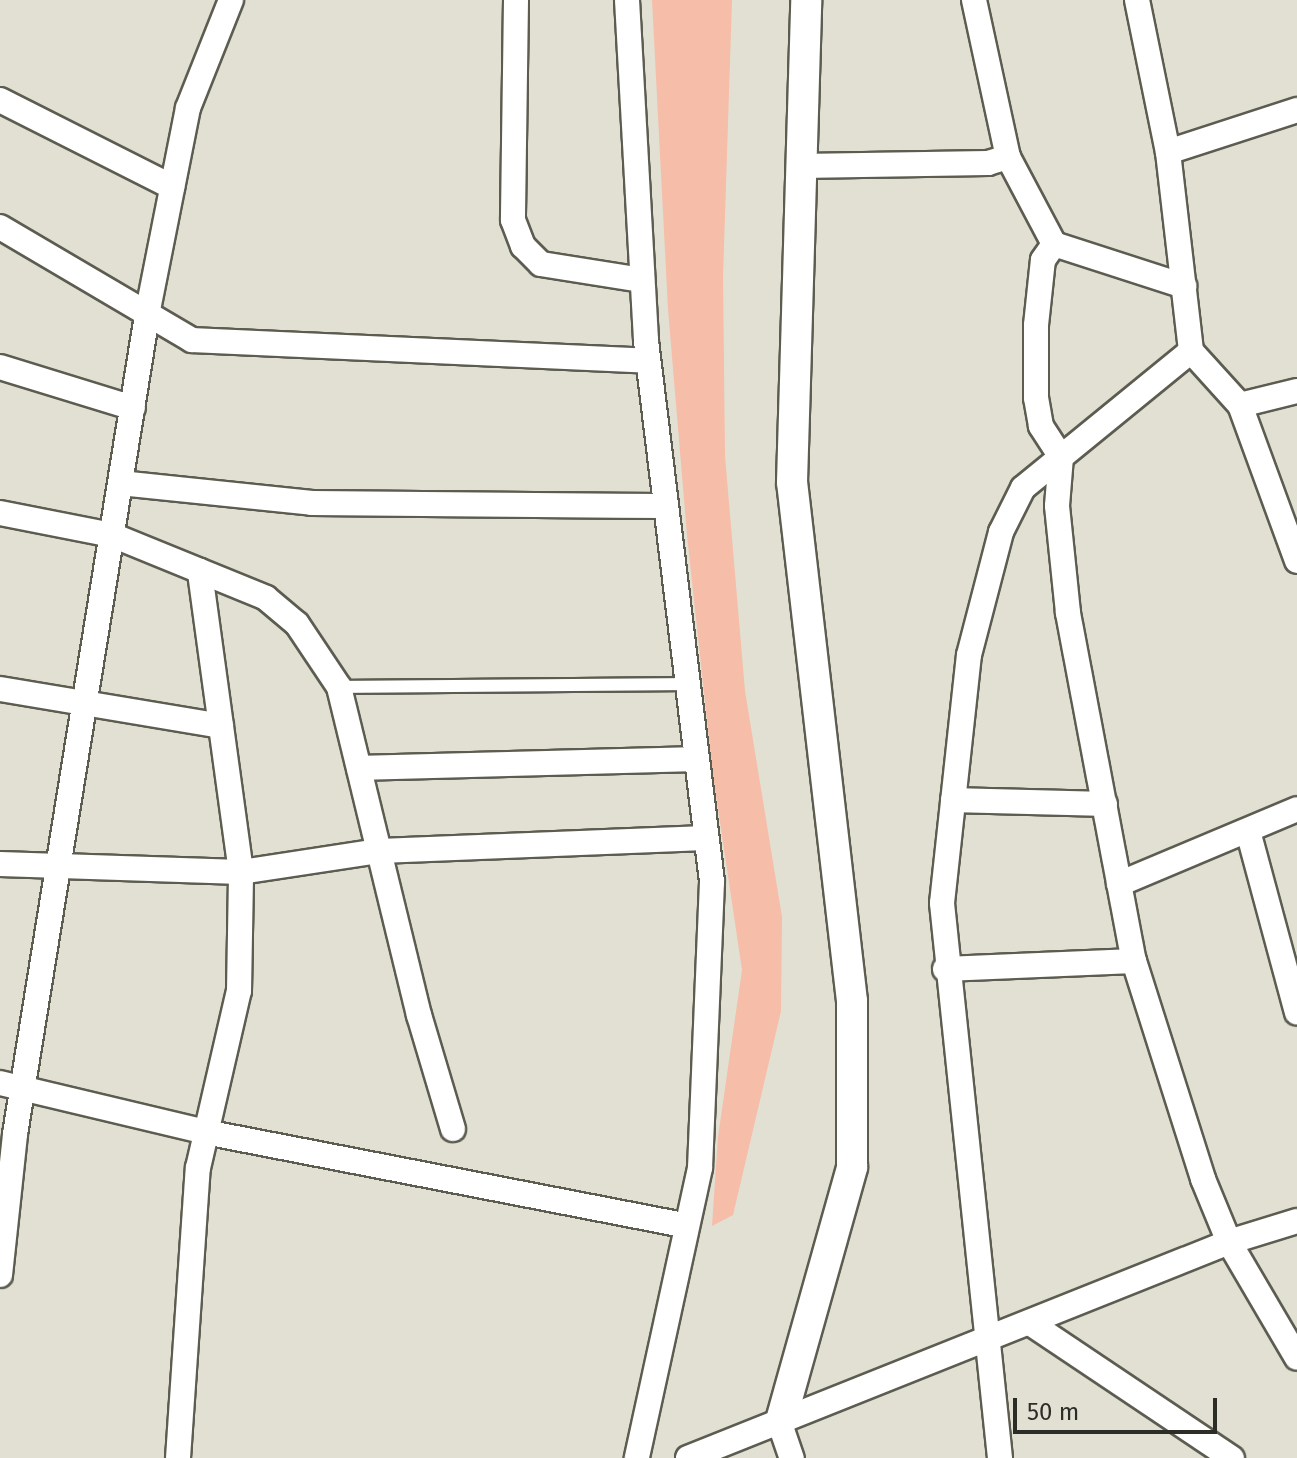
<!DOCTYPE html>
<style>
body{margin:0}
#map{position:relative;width:1297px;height:1458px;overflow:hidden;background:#e1e0d3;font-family:"Fira Sans",sans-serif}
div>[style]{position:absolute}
.green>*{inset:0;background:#f6bda9}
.roads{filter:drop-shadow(2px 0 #5c5c50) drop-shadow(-2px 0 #5c5c50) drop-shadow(0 2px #5c5c50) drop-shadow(0 -2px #5c5c50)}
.service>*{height:12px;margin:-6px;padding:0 6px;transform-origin:6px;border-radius:6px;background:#fff}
.minor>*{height:24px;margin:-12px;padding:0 12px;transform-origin:12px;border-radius:12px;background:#fff}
.tertiary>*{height:30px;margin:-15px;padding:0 15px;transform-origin:15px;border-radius:15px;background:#fff}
span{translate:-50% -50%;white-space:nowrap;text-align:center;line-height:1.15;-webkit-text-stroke:6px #e1e0d3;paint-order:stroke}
.scale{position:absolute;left:1013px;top:1398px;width:204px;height:36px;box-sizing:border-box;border:4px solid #2d2d28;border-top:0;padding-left:10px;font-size:24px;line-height:28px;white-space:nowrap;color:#2d2d28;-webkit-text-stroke:6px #e1e0d3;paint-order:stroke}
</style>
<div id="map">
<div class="green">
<div style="clip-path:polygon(652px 0,732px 0,723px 277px,725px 456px,745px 691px,782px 917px,781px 1011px,733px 1215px,712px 1226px,718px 1137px,742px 970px,713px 775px,687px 535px,668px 309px)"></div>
</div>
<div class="roads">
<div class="service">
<div style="left:339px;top:687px;width:348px;rotate:-0.5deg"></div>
</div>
<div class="minor">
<div style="left:516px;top:0;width:220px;rotate:90.8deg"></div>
<div style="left:513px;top:220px;width:28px;rotate:69deg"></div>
<div style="left:523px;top:246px;width:25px;rotate:45deg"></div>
<div style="left:541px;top:264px;width:102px;rotate:9deg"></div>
<div style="left:627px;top:0;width:342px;rotate:86.8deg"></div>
<div style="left:646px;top:341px;width:545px;rotate:83.04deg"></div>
<div style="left:712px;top:882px;width:286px;rotate:92.4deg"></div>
<div style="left:700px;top:1168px;width:297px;rotate:102.3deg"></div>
<div style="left:974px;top:0;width:161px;rotate:77.8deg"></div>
<div style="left:1008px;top:157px;width:98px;rotate:62.1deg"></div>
<div style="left:1054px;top:244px;width:137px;rotate:17.9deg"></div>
<div style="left:1137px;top:0;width:155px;rotate:78.5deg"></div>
<div style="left:1168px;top:152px;width:200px;rotate:83.4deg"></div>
<div style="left:1191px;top:351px;width:73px;rotate:47.8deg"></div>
<div style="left:1240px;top:405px;width:166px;rotate:69.9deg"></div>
<div style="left:0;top:100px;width:193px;rotate:26.8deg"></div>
<div style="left:1168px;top:152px;width:136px;rotate:-18deg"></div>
<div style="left:800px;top:166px;width:188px;rotate:-0.9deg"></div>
<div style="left:988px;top:163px;width:21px;rotate:-17deg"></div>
<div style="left:0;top:227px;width:223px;rotate:30.5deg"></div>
<div style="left:192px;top:340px;width:456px;rotate:2.6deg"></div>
<div style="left:1191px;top:351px;width:168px;rotate:140.8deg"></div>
<div style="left:1061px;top:457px;width:49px;rotate:94.7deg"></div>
<div style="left:1057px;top:506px;width:108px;rotate:84.1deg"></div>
<div style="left:1068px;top:613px;width:354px;rotate:79.3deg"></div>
<div style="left:1134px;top:961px;width:229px;rotate:72.4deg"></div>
<div style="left:1203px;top:1179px;width:68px;rotate:67.6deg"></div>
<div style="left:1229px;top:1242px;width:134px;rotate:59.6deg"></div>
<div style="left:0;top:367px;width:139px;rotate:17.1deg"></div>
<div style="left:1240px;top:405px;width:59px;rotate:-13.8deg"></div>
<div style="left:120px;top:483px;width:193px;rotate:5.9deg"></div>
<div style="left:312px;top:503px;width:354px;rotate:0.5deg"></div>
<div style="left:0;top:513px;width:114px;rotate:11.1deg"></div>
<div style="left:112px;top:535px;width:166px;rotate:22.2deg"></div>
<div style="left:266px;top:598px;width:40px;rotate:40deg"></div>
<div style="left:297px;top:624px;width:76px;rotate:56.3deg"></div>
<div style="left:339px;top:687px;width:338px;rotate:76.3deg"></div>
<div style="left:419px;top:1015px;width:119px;rotate:73.4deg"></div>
<div style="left:0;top:689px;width:224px;rotate:9.5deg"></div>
<div style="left:359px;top:768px;width:337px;rotate:-1.5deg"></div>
<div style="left:953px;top:800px;width:152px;rotate:1.5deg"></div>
<div style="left:1248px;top:831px;width:188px;rotate:74.9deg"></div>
<div style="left:0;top:864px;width:241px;rotate:1.9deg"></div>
<div style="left:241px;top:872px;width:140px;rotate:-8.7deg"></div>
<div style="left:379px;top:851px;width:327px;rotate:-2.3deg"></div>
<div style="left:1119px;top:884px;width:193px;rotate:-22.8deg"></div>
<div style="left:945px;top:969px;width:189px;rotate:-2.4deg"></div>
<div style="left:0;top:1083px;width:211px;rotate:13.4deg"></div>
<div style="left:205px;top:1132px;width:491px;rotate:11deg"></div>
<div style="left:0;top:1275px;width:142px;rotate:-83.9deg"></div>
<div style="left:15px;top:1134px;width:830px;rotate:-80.84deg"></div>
<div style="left:147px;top:315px;width:211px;rotate:-78.8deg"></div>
<div style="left:188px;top:108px;width:116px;rotate:-68.3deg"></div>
<div style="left:1030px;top:1323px;width:243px;rotate:33.8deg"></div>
<div style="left:780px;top:1424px;width:36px;rotate:71deg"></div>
<div style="left:178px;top:1458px;width:291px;rotate:-86.1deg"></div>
<div style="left:198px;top:1168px;width:182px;rotate:-77deg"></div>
<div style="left:239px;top:991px;width:119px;rotate:-89deg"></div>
<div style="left:241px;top:872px;width:304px;rotate:-97.8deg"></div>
<div style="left:688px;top:1458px;width:583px;rotate:-21.76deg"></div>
<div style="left:1229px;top:1242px;width:71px;rotate:-17.2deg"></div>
<div style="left:1000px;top:1458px;width:558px;rotate:-95.97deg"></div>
<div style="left:942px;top:903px;width:249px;rotate:-83.8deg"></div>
<div style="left:969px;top:655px;width:127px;rotate:-75.4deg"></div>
<div style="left:1001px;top:532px;width:49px;rotate:-63.4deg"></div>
<div style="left:1023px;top:488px;width:49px;rotate:-39.2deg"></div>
<div style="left:1061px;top:457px;width:37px;rotate:-123deg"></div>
<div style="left:1041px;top:426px;width:28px;rotate:-100deg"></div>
<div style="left:1036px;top:398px;width:73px;rotate:-90deg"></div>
<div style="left:1036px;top:325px;width:65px;rotate:-83.9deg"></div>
<div style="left:1043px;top:260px;width:19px;rotate:-55deg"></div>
</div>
<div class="tertiary">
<div style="left:780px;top:1424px;width:267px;rotate:-74.3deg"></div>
<div style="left:852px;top:1167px;width:166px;rotate:-90deg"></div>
<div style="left:852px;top:1001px;width:522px;rotate:-96.59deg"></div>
<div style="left:792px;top:482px;width:482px;rotate:-88.3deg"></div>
</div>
</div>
<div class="scale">50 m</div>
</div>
